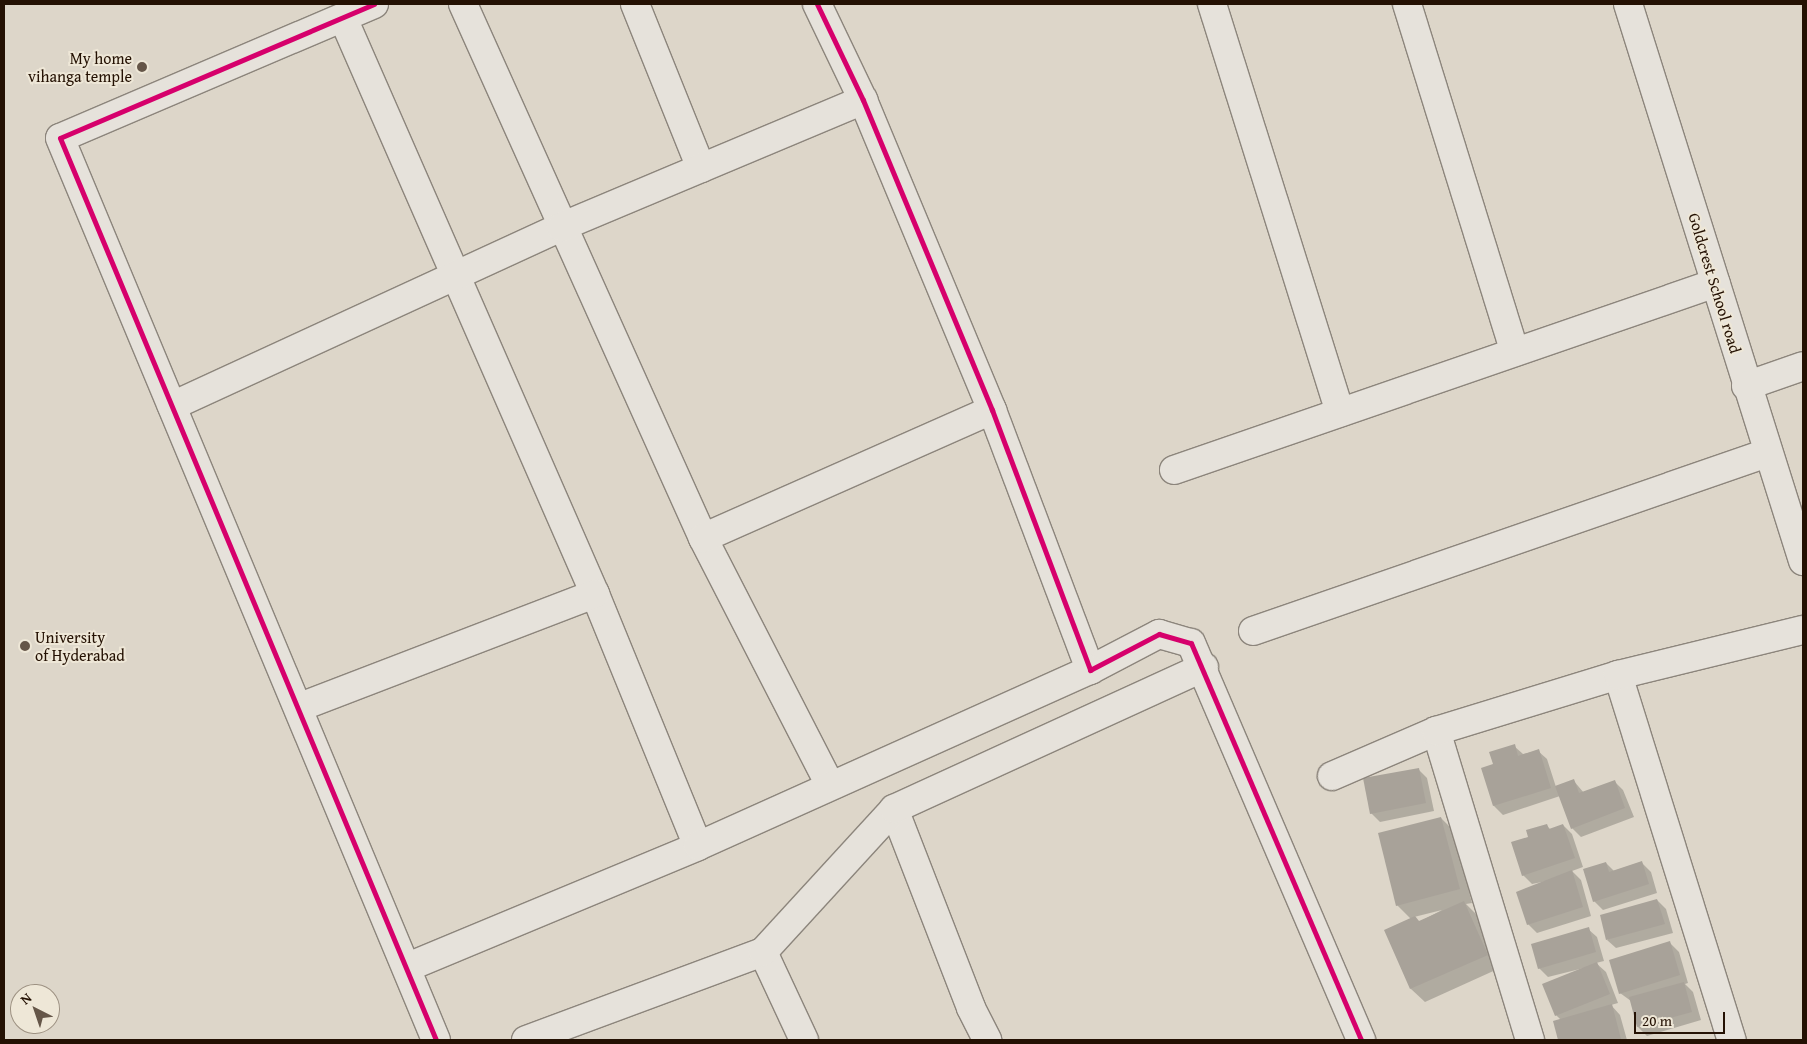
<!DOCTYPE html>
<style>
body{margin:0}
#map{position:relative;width:1807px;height:1044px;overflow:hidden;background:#ddd6c9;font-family:"Gentium Book Plus",serif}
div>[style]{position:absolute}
.shadow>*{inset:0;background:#0003}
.building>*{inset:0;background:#a8a299}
.roads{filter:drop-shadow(1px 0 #8c857c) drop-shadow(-1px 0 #8c857c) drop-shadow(0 1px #8c857c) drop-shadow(0 -1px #8c857c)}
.minor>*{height:28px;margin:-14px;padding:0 14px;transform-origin:14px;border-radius:14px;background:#e6e2db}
.cycleway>*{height:5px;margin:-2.5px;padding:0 2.5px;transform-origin:2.5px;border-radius:2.5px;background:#d6006c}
.dots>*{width:14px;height:14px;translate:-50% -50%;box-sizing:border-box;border:2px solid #eee7d7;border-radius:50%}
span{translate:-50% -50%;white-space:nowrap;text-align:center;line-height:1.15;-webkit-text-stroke:4px #eee7d7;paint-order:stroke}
.poi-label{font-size:16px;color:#241103}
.right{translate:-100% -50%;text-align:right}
.left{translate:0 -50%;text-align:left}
.street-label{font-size:16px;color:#241103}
.frame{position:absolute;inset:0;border:5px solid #241103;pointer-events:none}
.north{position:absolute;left:10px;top:984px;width:50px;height:50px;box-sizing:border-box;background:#eee7d7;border:1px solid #9d9182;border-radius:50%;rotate:319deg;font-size:14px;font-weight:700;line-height:20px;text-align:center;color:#241103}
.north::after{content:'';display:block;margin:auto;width:18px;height:22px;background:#655648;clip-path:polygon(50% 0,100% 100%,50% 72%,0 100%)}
.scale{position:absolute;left:1634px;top:1012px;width:91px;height:22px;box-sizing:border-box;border:2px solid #241103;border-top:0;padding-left:6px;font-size:15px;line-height:18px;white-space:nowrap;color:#241103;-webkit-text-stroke:4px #eee7d7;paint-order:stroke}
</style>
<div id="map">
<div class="shadow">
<div style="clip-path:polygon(1514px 746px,1523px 754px,1538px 751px,1547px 759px,1556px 787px,1573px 780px,1584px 793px,1614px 781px,1623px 790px,1634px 817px,1581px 837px,1572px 828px,1560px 796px,1503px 815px,1494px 806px,1482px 769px,1494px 765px)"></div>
<div style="clip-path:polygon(1418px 769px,1427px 778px,1434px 811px,1380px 822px,1371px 813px)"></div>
<div style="clip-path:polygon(evenodd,1441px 818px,1454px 831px,1472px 903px,1466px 904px,1477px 915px,1500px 968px,1425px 1002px,1411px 989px,1386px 930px,1411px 919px,1397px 905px,1441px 818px,1442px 910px,1419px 922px,1414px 917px,1442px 910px)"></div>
<div style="clip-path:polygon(1546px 825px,1551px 830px,1563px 825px,1572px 834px,1583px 867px,1572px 871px,1581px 880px,1591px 916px,1537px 933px,1528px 924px,1547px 881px,1532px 884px,1523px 875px,1530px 837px)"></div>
<div style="clip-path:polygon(1606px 863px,1614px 871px,1642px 863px,1651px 872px,1657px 893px,1603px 910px,1594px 901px)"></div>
<div style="clip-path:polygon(1657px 900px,1666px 909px,1673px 933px,1616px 948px,1607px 940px)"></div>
<div style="clip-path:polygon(1588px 929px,1597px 937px,1604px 961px,1596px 963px,1606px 972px,1618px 1003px,1611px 1005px,1620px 1015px,1627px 1040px,1559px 1040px,1554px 1022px,1561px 1020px,1556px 1015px,1584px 968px,1548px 977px,1539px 968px)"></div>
<div style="clip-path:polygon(1670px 943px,1679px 952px,1688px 983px,1685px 984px,1693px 992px,1701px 1020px,1647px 1036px,1638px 1027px,1631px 1001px,1620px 993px)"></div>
</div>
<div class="building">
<div style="clip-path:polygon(1515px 744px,1518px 756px,1539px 749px,1551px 788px,1493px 806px,1481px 768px,1493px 764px,1489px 752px)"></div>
<div style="clip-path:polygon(1419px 768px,1426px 803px,1370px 814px,1363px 778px)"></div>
<div style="clip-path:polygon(1574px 779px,1579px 793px,1615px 780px,1625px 808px,1571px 829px,1555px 786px)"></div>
<div style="clip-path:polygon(1441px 817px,1460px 889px,1396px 906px,1378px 833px)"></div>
<div style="clip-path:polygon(1547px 824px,1549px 829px,1563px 824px,1575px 858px,1522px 876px,1511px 842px,1528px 837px,1526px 830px)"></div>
<div style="clip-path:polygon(1642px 861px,1649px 884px,1593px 902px,1583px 869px,1606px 862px,1609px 872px)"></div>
<div style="clip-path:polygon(1572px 870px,1583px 907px,1527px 925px,1516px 892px)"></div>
<div style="clip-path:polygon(1657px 899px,1665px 924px,1606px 940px,1600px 915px)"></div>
<div style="clip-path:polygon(1464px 901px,1488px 955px,1410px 989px,1384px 930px,1415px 916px,1419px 921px)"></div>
<div style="clip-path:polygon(1589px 927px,1596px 952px,1538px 969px,1531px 944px)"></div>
<div style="clip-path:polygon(1670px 941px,1680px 975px,1619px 994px,1609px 960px)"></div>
<div style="clip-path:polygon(1597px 962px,1610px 994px,1555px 1016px,1542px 984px)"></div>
<div style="clip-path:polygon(1684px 982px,1692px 1012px,1637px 1027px,1629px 997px)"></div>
<div style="clip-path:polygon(1612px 1004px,1621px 1039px,1558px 1040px,1553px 1021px)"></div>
</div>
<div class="roads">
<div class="minor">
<div style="left:374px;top:4px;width:341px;rotate:156.9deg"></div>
<div style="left:60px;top:138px;width:977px;rotate:67.37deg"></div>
<div style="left:463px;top:4px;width:585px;rotate:65.8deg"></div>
<div style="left:703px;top:538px;width:278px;rotate:62.8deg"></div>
<div style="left:635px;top:4px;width:177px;rotate:68.1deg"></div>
<div style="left:817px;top:4px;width:106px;rotate:64.4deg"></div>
<div style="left:863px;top:100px;width:336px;rotate:67.4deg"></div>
<div style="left:992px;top:410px;width:278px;rotate:69.3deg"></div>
<div style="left:1090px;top:670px;width:78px;rotate:-27.6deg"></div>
<div style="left:1159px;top:634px;width:33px;rotate:16deg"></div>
<div style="left:1191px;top:643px;width:432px;rotate:66.8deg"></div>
<div style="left:1212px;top:4px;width:428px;rotate:72.6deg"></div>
<div style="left:1407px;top:4px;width:364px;rotate:72.8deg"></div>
<div style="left:1628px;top:4px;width:584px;rotate:72.56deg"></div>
<div style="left:343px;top:18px;width:629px;rotate:66.37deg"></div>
<div style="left:595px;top:594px;width:272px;rotate:67.8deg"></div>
<div style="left:1746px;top:386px;width:60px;rotate:-19.3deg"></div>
<div style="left:172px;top:406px;width:428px;rotate:-24.7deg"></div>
<div style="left:561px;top:227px;width:328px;rotate:-22.8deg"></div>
<div style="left:1174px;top:470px;width:573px;rotate:-19.04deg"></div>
<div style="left:703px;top:538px;width:316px;rotate:-23.9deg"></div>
<div style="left:1253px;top:631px;width:544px;rotate:-19.1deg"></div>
<div style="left:1618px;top:675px;width:382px;rotate:72.7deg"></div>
<div style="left:300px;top:707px;width:316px;rotate:-21deg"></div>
<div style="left:1332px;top:776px;width:113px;rotate:-23.4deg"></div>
<div style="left:894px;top:809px;width:213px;rotate:68.8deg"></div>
<div style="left:971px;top:1008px;width:36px;rotate:63deg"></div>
<div style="left:763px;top:952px;width:97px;rotate:65deg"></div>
<div style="left:408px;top:967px;width:314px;rotate:-22.6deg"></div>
<div style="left:698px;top:846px;width:430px;rotate:-24.2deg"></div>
<div style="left:526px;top:1040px;width:253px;rotate:-20.4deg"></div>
<div style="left:763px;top:952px;width:194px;rotate:-47.5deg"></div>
<div style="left:894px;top:809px;width:341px;rotate:-24.6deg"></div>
<div style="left:1530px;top:1040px;width:323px;rotate:-106.9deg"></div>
<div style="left:1436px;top:731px;width:190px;rotate:-17.1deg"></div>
<div style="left:1618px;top:675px;width:190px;rotate:-13.7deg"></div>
</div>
</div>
<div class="cycleway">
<div style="left:374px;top:4px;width:341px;rotate:156.9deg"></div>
<div style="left:60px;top:138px;width:977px;rotate:67.37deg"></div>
<div style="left:817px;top:4px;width:106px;rotate:64.4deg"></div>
<div style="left:863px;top:100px;width:336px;rotate:67.4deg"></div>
<div style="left:992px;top:410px;width:278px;rotate:69.3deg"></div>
<div style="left:1090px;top:670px;width:78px;rotate:-27.6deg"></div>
<div style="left:1159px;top:634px;width:33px;rotate:16deg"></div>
<div style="left:1191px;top:643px;width:432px;rotate:66.8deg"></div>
</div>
<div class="dots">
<div style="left:142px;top:67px;background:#655648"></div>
<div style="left:25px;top:646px;background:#655648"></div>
</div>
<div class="poi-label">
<span class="right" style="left:132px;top:67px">My home<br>vihanga temple</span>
<span class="left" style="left:35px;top:646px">University<br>of Hyderabad</span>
</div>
<div class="street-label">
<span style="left:1715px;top:283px;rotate:73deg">Goldcrest School road</span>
</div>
<div class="frame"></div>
<div class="north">N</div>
<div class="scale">20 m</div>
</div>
